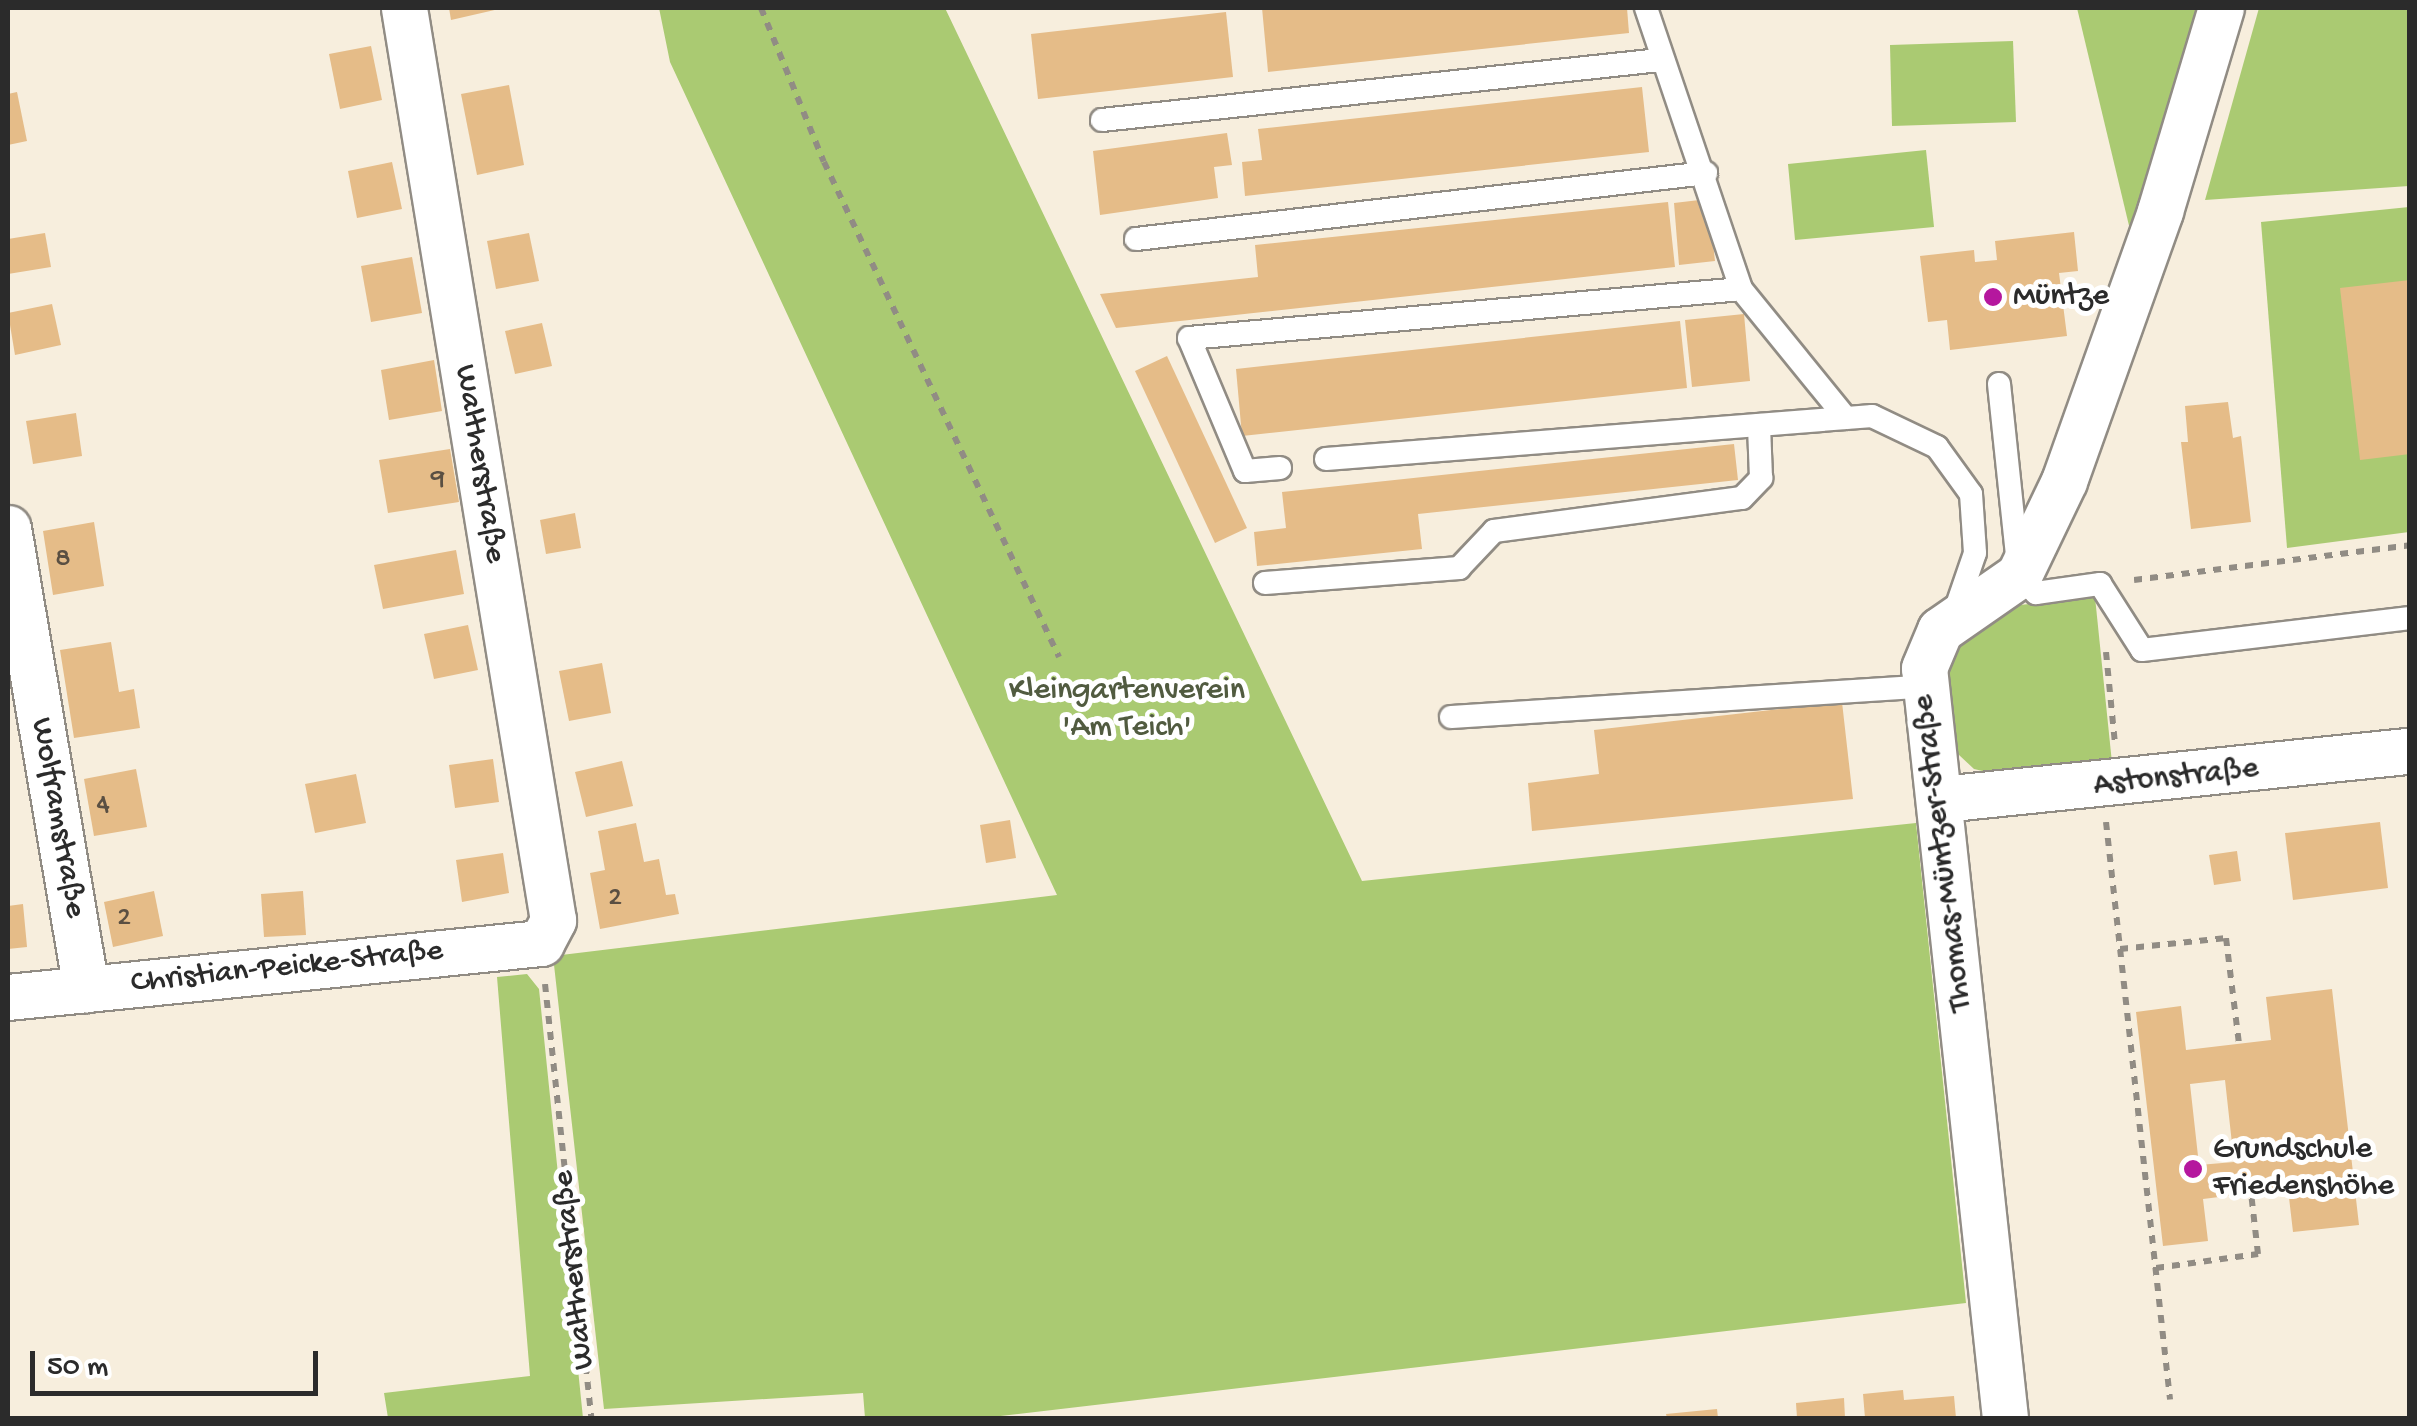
<!DOCTYPE html>
<meta charset="utf-8">
<style>
body{margin:0}
#map{position:relative;width:2417px;height:1426px;overflow:hidden;background:#f7eedd;font-family:"Gochi Hand",sans-serif}
div>[style]{position:absolute}
.green>*{inset:0;background:#aaca72}
.building>*{inset:0;background:#e5bc88}
.path>*{height:6px;margin-top:-3px;transform-origin:0;background:repeating-linear-gradient(90deg,#918c84 0 8px,transparent 0 16px)}
.roads{filter:drop-shadow(2px 0 #918c84) drop-shadow(-2px 0 #918c84) drop-shadow(0 2px #918c84) drop-shadow(0 -2px #918c84)}
.service>*{height:22px;margin:-11px;padding:0 11px;transform-origin:11px;border-radius:11px;background:#fff}
.minor>*{height:45px;margin:-22.5px;padding:0 22.5px;transform-origin:22.5px;border-radius:22.5px;background:#fff}
.dots>*{width:28px;height:28px;translate:-50% -50%;box-sizing:border-box;border:5px solid #fff;border-radius:50%}
span{translate:-50% -50%;white-space:nowrap;text-align:center;line-height:1.15;-webkit-text-stroke:10px #fff;paint-order:stroke}
.number-label{font-size:28px;color:#5a4f42}
.number-label span{-webkit-text-stroke-width:0}
.poi-label{font-size:32px;color:#2b2b2b}
.left{translate:0 -50%;text-align:left}
.street-label{font-size:32px;color:#2b2b2b}
.park-label{font-size:32px;color:#515b40}
.frame{position:absolute;inset:0;border:10px solid #2b2b2b;pointer-events:none}
.scale{position:absolute;left:30px;top:1351px;width:288px;height:45px;box-sizing:border-box;border:5px solid #2b2b2b;border-top:0;padding-left:12px;font-size:30px;line-height:35px;white-space:nowrap;color:#2b2b2b;-webkit-text-stroke:8px #fff;paint-order:stroke}
</style>
<div id="map">
<div class="green">
<div style="clip-path:polygon(659px 8px,945px 8px,1362px 881px,1916px 823px,1966px 1303px,983px 1418px,865px 1418px,863px 1393px,604px 1409px,553px 956px,1057px 895px,670px 62px)"></div>
<div style="clip-path:polygon(2077px 8px,2199px 8px,2131px 234px)"></div>
<div style="clip-path:polygon(2259px 8px,2409px 8px,2409px 186px,2205px 200px)"></div>
<div style="clip-path:polygon(2013px 41px,2016px 122px,1892px 126px,1890px 45px)"></div>
<div style="clip-path:polygon(1926px 150px,1934px 227px,1795px 240px,1788px 164px)"></div>
<div style="clip-path:polygon(2409px 207px,2409px 532px,2287px 548px,2261px 222px)"></div>
<div style="clip-path:polygon(2095px 597px,2112px 763px,2004px 776px,1974px 769px,1958px 754px,1950px 727px,1945px 661px,1966px 621px,1991px 608px)"></div>
<div style="clip-path:polygon(527px 974px,539px 989px,583px 1418px,388px 1418px,384px 1393px,530px 1376px,497px 977px)"></div>
</div>
<div class="building">
<div style="clip-path:polygon(449px 8px,498px 8px,499px 9px,451px 20px)"></div>
<div style="clip-path:polygon(1262px 8px,1627px 8px,1629px 33px,1268px 72px)"></div>
<div style="clip-path:polygon(1226px 12px,1233px 77px,1038px 99px,1031px 34px)"></div>
<div style="clip-path:polygon(371px 46px,382px 100px,340px 109px,329px 54px)"></div>
<div style="clip-path:polygon(509px 85px,524px 165px,477px 175px,461px 94px)"></div>
<div style="clip-path:polygon(1642px 87px,1649px 152px,1245px 196px,1242px 162px,1262px 160px,1258px 129px)"></div>
<div style="clip-path:polygon(17px 92px,27px 141px,8px 145px,8px 94px)"></div>
<div style="clip-path:polygon(1227px 133px,1232px 165px,1214px 167px,1218px 198px,1100px 215px,1093px 151px)"></div>
<div style="clip-path:polygon(392px 162px,402px 209px,357px 218px,348px 171px)"></div>
<div style="clip-path:polygon(1708px 199px,1715px 261px,1679px 265px,1674px 203px)"></div>
<div style="clip-path:polygon(1668px 202px,1675px 267px,1116px 328px,1100px 294px,1258px 277px,1255px 245px)"></div>
<div style="clip-path:polygon(2074px 232px,2078px 271px,2059px 273px,2067px 336px,1950px 350px,1947px 320px,1928px 322px,1920px 256px,1974px 250px,1975px 262px,1997px 260px,1995px 241px)"></div>
<div style="clip-path:polygon(45px 233px,51px 267px,8px 274px,8px 239px)"></div>
<div style="clip-path:polygon(529px 233px,539px 281px,496px 289px,487px 241px)"></div>
<div style="clip-path:polygon(412px 257px,422px 313px,371px 322px,361px 266px)"></div>
<div style="clip-path:polygon(2410px 280px,2410px 454px,2360px 460px,2340px 288px)"></div>
<div style="clip-path:polygon(52px 304px,61px 345px,15px 355px,8px 313px)"></div>
<div style="clip-path:polygon(1744px 314px,1750px 381px,1692px 387px,1685px 320px)"></div>
<div style="clip-path:polygon(1680px 321px,1687px 388px,1242px 436px,1236px 369px)"></div>
<div style="clip-path:polygon(542px 323px,552px 366px,515px 374px,505px 331px)"></div>
<div style="clip-path:polygon(1167px 356px,1247px 528px,1215px 543px,1135px 371px)"></div>
<div style="clip-path:polygon(434px 360px,442px 411px,389px 420px,381px 370px)"></div>
<div style="clip-path:polygon(2228px 402px,2233px 438px,2241px 436px,2251px 522px,2191px 529px,2181px 442px,2188px 442px,2185px 406px)"></div>
<div style="clip-path:polygon(76px 413px,82px 456px,33px 464px,26px 421px)"></div>
<div style="clip-path:polygon(1734px 444px,1738px 480px,1418px 514px,1422px 549px,1257px 566px,1254px 532px,1286px 528px,1282px 492px)"></div>
<div style="clip-path:polygon(450px 449px,459px 502px,388px 513px,379px 460px)"></div>
<div style="clip-path:polygon(575px 513px,581px 548px,546px 554px,540px 520px)"></div>
<div style="clip-path:polygon(94px 522px,104px 586px,53px 595px,43px 531px)"></div>
<div style="clip-path:polygon(456px 550px,464px 594px,383px 609px,374px 565px)"></div>
<div style="clip-path:polygon(468px 625px,478px 670px,434px 679px,424px 634px)"></div>
<div style="clip-path:polygon(111px 642px,119px 692px,134px 689px,140px 728px,74px 738px,60px 650px)"></div>
<div style="clip-path:polygon(602px 663px,611px 713px,569px 721px,559px 671px)"></div>
<div style="clip-path:polygon(1842px 702px,1853px 799px,1532px 831px,1528px 783px,1599px 774px,1594px 730px)"></div>
<div style="clip-path:polygon(493px 759px,499px 802px,455px 808px,449px 765px)"></div>
<div style="clip-path:polygon(622px 761px,633px 806px,586px 817px,575px 772px)"></div>
<div style="clip-path:polygon(136px 769px,147px 827px,94px 836px,84px 779px)"></div>
<div style="clip-path:polygon(356px 774px,366px 823px,315px 833px,305px 784px)"></div>
<div style="clip-path:polygon(1010px 820px,1016px 858px,986px 863px,980px 825px)"></div>
<div style="clip-path:polygon(2380px 822px,2388px 888px,2293px 900px,2285px 833px)"></div>
<div style="clip-path:polygon(636px 823px,644px 862px,659px 859px,666px 895px,675px 894px,679px 914px,600px 929px,590px 873px,605px 870px,598px 831px)"></div>
<div style="clip-path:polygon(2237px 851px,2241px 881px,2214px 885px,2209px 855px)"></div>
<div style="clip-path:polygon(503px 853px,509px 893px,462px 902px,456px 860px)"></div>
<div style="clip-path:polygon(154px 891px,163px 936px,113px 947px,104px 902px)"></div>
<div style="clip-path:polygon(303px 891px,306px 935px,264px 937px,261px 894px)"></div>
<div style="clip-path:polygon(23px 904px,27px 947px,8px 949px,8px 906px)"></div>
<div style="clip-path:polygon(evenodd,2332px 989px,2359px 1225px,2293px 1232px,2288px 1189px,2251px 1193px,2203px 1199px,2208px 1241px,2163px 1246px,2136px 1012px,2181px 1006px,2186px 1050px,2271px 1040px,2266px 997px,2332px 989px,2225px 1080px,2234px 1162px,2199px 1165px,2190px 1084px,2225px 1080px)"></div>
<div style="clip-path:polygon(1903px 1390px,1904px 1400px,1954px 1396px,1956px 1418px,1865px 1418px,1863px 1394px)"></div>
<div style="clip-path:polygon(1844px 1398px,1845px 1418px,1797px 1418px,1796px 1403px)"></div>
<div style="clip-path:polygon(1717px 1409px,1718px 1418px,1667px 1418px,1666px 1414px)"></div>
</div>
<div class="path">
<div style="left:761px;top:8px;width:166px;rotate:67.8deg"></div>
<div style="left:824px;top:162px;width:548px;rotate:64.6deg"></div>
<div style="left:2134px;top:580px;width:278px;rotate:-7.2deg"></div>
<div style="left:2106px;top:652px;width:92px;rotate:84.4deg"></div>
<div style="left:2106px;top:822px;width:581px;rotate:83.67deg"></div>
<div style="left:2120px;top:949px;width:107px;rotate:-5.9deg"></div>
<div style="left:2226px;top:938px;width:107px;rotate:83deg"></div>
<div style="left:545px;top:984px;width:436px;rotate:83.9deg"></div>
<div style="left:2156px;top:1268px;width:103px;rotate:-7.8deg"></div>
<div style="left:2258px;top:1254px;width:61px;rotate:-96.5deg"></div>
</div>
<div class="roads">
<div class="service">
<div style="left:1646px;top:8px;width:297px;rotate:71.3deg"></div>
<div style="left:1741px;top:289px;width:166px;rotate:50.9deg"></div>
<div style="left:1102px;top:120px;width:561px;rotate:-6.14deg"></div>
<div style="left:1136px;top:239px;width:574px;rotate:-6.6deg"></div>
<div style="left:1999px;top:384px;width:192px;rotate:84deg"></div>
<div style="left:2019px;top:575px;width:25px;rotate:47deg"></div>
<div style="left:2036px;top:593px;width:65px;rotate:-8deg"></div>
<div style="left:2100px;top:584px;width:78px;rotate:57.5deg"></div>
<div style="left:2142px;top:650px;width:270px;rotate:-6.8deg"></div>
<div style="left:1326px;top:459px;width:548px;rotate:-4.5deg"></div>
<div style="left:1872px;top:416px;width:72px;rotate:25.5deg"></div>
<div style="left:1937px;top:447px;width:58px;rotate:54.1deg"></div>
<div style="left:1971px;top:494px;width:59px;rotate:86.1deg"></div>
<div style="left:1975px;top:553px;width:65px;rotate:109deg"></div>
<div style="left:1280px;top:468px;width:35px;rotate:175deg"></div>
<div style="left:1245px;top:471px;width:144px;rotate:-112.8deg"></div>
<div style="left:1189px;top:338px;width:554px;rotate:-5.07deg"></div>
<div style="left:1265px;top:583px;width:195px;rotate:-4.4deg"></div>
<div style="left:1459px;top:568px;width:51px;rotate:-46.6deg"></div>
<div style="left:1494px;top:531px;width:250px;rotate:-7.6deg"></div>
<div style="left:1742px;top:498px;width:28px;rotate:-46deg"></div>
<div style="left:1761px;top:478px;width:53px;rotate:-92.2deg"></div>
<div style="left:1451px;top:717px;width:474px;rotate:-3.7deg"></div>
</div>
<div class="minor">
<div style="left:8px;top:528px;width:468px;rotate:80.4deg"></div>
<div style="left:1942px;top:799px;width:470px;rotate:-5.9deg"></div>
<div style="left:8px;top:997px;width:536px;rotate:-5.79deg"></div>
<div style="left:541px;top:943px;width:26px;rotate:-62deg"></div>
<div style="left:553px;top:920px;width:924px;rotate:-99.28deg"></div>
<div style="left:2005px;top:1418px;width:754px;rotate:-96.16deg"></div>
<div style="left:1924px;top:668px;width:41px;rotate:-67.2deg"></div>
<div style="left:1940px;top:630px;width:96px;rotate:-34.8deg"></div>
<div style="left:2019px;top:575px;width:104px;rotate:-64.4deg"></div>
<div style="left:2064px;top:481px;width:287px;rotate:-70.4deg"></div>
<div style="left:2160px;top:211px;width:212px;rotate:-73.3deg"></div>
</div>
</div>
<div class="dots">
<div style="left:1993px;top:297px;background:#b5179e"></div>
<div style="left:2193px;top:1169px;background:#b5179e"></div>
</div>
<div class="number-label">
<span style="left:438px;top:480px">9</span>
<span style="left:63px;top:560px">8</span>
<span style="left:103px;top:806px">4</span>
<span style="left:615px;top:899px">2</span>
<span style="left:124px;top:919px">2</span>
</div>
<div class="poi-label">
<span class="left" style="left:2013px;top:297px">Müntze</span>
<span class="left" style="left:2213px;top:1169px">Grundschule<br>Friedenshöhe</span>
</div>
<div class="street-label">
<span style="left:479px;top:464px;rotate:81deg">Waltherstraße</span>
<span style="left:2176px;top:778px;rotate:-6deg">Astonstraße</span>
<span style="left:57px;top:818px;rotate:80deg">Wolframstraße</span>
<span style="left:1944px;top:853px;rotate:-97deg">Thomas-Müntzer-Straße</span>
<span style="left:287px;top:968px;rotate:-6deg">Christian-Peicke-Straße</span>
<span style="left:575px;top:1270px;rotate:-96deg">Waltherstraße</span>
</div>
<div class="park-label">
<span style="left:1127px;top:710px">Kleingartenverein<br>'Am Teich'</span>
</div>
<div class="frame"></div>
<div class="scale">50 m</div>
</div>
